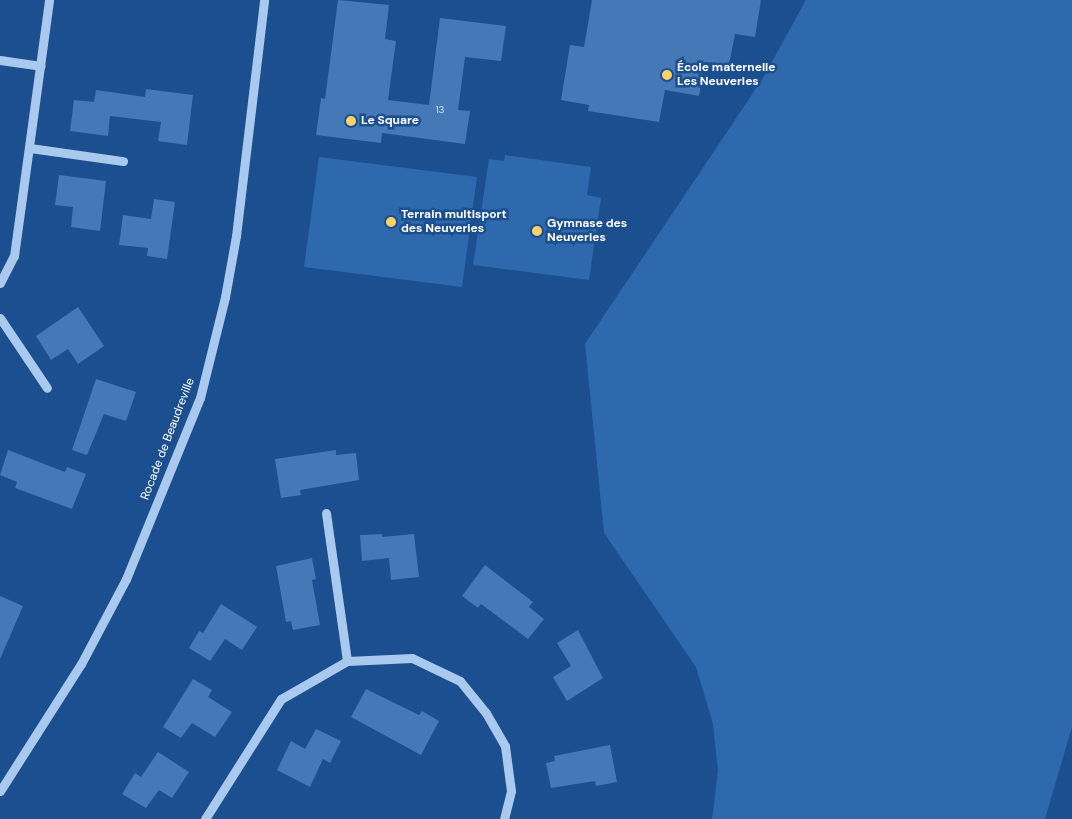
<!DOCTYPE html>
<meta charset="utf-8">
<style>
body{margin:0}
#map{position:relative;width:1072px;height:819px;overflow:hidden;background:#1b4f8f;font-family:"DM Sans",sans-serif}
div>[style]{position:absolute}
.green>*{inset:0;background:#2e69ad}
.building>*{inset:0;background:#4478b7}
.minor>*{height:9px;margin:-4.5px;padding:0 4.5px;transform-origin:4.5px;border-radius:4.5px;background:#a9c9ee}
.dots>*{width:14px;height:14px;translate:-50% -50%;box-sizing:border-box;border:2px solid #1b4f8f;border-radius:50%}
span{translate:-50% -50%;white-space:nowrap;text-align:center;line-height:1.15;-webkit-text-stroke:5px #1b4f8f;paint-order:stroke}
.number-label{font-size:10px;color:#d0dded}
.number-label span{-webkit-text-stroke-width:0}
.poi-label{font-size:12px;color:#fff;font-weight:700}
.left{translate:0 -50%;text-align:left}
.street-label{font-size:12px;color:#fff}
</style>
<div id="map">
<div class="green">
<div style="clip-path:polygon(806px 0,1072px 0,1072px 727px,1045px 819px,712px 819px,718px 771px,713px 724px,696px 667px,604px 533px,585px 344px,763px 78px)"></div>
<div style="clip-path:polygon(505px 155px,591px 167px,587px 195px,601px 198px,589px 280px,473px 265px,489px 159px,504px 161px)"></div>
<div style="clip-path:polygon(319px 157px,477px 177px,462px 287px,304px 267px)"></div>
</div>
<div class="building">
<div style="clip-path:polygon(338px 0,389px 5px,385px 39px,396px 41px,388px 100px,429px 105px,440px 18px,506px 26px,501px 61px,465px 57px,458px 110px,470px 111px,465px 144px,382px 133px,381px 143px,316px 135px,321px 98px,325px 99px)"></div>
<div style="clip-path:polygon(592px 0,761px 0,755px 37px,735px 34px,729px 65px,705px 62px,699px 96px,665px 90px,659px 122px,588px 111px,589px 105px,561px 100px,570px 45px,584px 47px)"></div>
<div style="clip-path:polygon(146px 89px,193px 95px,187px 145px,158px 141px,161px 122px,110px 116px,108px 136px,70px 131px,74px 100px,94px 102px,96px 90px,145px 97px)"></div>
<div style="clip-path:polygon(59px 175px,106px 181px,100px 231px,71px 227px,73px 207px,55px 205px)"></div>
<div style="clip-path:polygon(154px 199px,175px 202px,167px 259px,147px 256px,148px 248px,119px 245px,123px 215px,151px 219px)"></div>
<div style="clip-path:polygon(78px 307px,104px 346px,78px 364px,68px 349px,51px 360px,36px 336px)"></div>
<div style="clip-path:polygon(96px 379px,136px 392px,126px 421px,104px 414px,87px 455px,72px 450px)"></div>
<div style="clip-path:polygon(8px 450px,65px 472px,67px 467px,86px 474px,72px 509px,15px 488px,17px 482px,0 475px)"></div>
<div style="clip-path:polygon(336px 450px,336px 455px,356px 453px,359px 480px,300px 490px,301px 495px,281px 498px,275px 459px)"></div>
<div style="clip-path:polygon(382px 534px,382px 537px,414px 534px,419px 577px,391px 580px,389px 558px,362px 561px,360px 535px)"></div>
<div style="clip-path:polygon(312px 558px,316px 579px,312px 580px,320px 625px,293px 630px,291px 621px,286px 622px,276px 566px)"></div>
<div style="clip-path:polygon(485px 565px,533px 602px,529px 607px,544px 619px,528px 639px,481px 604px,478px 608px,462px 596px)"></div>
<div style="clip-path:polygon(0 596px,23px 606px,0 659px)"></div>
<div style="clip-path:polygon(221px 604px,257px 627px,242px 650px,225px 639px,210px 661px,189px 648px,199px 631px,203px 633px)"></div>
<div style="clip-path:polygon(578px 630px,603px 678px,567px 701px,553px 677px,571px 666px,557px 643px)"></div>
<div style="clip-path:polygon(193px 679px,212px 690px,208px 697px,232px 712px,215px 737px,192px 723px,181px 738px,163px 727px)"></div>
<div style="clip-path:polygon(366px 689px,419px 715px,422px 711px,439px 721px,421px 755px,351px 717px)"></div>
<div style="clip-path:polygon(316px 729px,341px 741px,330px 763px,323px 759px,310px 787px,277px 770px,291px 741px,305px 749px)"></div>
<div style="clip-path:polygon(610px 745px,617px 782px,596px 786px,595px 781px,551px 788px,546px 763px,555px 761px,554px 756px)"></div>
<div style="clip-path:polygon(158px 752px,189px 772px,172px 798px,159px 790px,146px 808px,122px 794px,135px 773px,141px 777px)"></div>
</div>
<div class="minor">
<div style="left:0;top:60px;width:41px;rotate:8.3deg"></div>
<div style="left:30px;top:148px;width:94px;rotate:8deg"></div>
<div style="left:0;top:283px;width:30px;rotate:-63deg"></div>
<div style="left:14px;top:256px;width:258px;rotate:-82.2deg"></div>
<div style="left:0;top:318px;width:84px;rotate:56.1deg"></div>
<div style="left:326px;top:513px;width:149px;rotate:81.9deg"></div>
<div style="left:0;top:791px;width:151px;rotate:-57.5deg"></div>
<div style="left:81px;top:664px;width:96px;rotate:-62.1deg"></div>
<div style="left:126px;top:579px;width:196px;rotate:-67.8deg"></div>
<div style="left:200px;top:398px;width:104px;rotate:-76.1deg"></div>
<div style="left:225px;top:297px;width:62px;rotate:-79.8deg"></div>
<div style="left:236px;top:236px;width:238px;rotate:-83.2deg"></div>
<div style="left:205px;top:819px;width:142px;rotate:-57.7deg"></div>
<div style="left:281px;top:699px;width:76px;rotate:-29.9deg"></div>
<div style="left:347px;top:661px;width:65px;rotate:-2.6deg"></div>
<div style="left:412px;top:658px;width:53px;rotate:25.6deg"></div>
<div style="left:460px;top:681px;width:41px;rotate:50.9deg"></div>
<div style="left:486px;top:713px;width:38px;rotate:60deg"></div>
<div style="left:505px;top:746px;width:45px;rotate:82.4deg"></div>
<div style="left:511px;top:791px;width:29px;rotate:104deg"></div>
</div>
<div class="dots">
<div style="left:667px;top:75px;background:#ffd166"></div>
<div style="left:351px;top:121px;background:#ffd166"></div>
<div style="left:391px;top:222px;background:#ffd166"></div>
<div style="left:537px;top:231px;background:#ffd166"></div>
</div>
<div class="number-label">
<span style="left:440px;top:110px">13</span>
</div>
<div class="poi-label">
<span class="left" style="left:677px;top:75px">École maternelle<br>Les Neuveries</span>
<span class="left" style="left:361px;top:121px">Le Square</span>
<span class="left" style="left:401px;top:222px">Terrain multisport<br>des Neuveries</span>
<span class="left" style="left:547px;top:231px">Gymnase des<br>Neuveries</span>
</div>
<div class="street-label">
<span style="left:168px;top:439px;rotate:-69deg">Rocade de Beaudreville</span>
</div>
</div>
